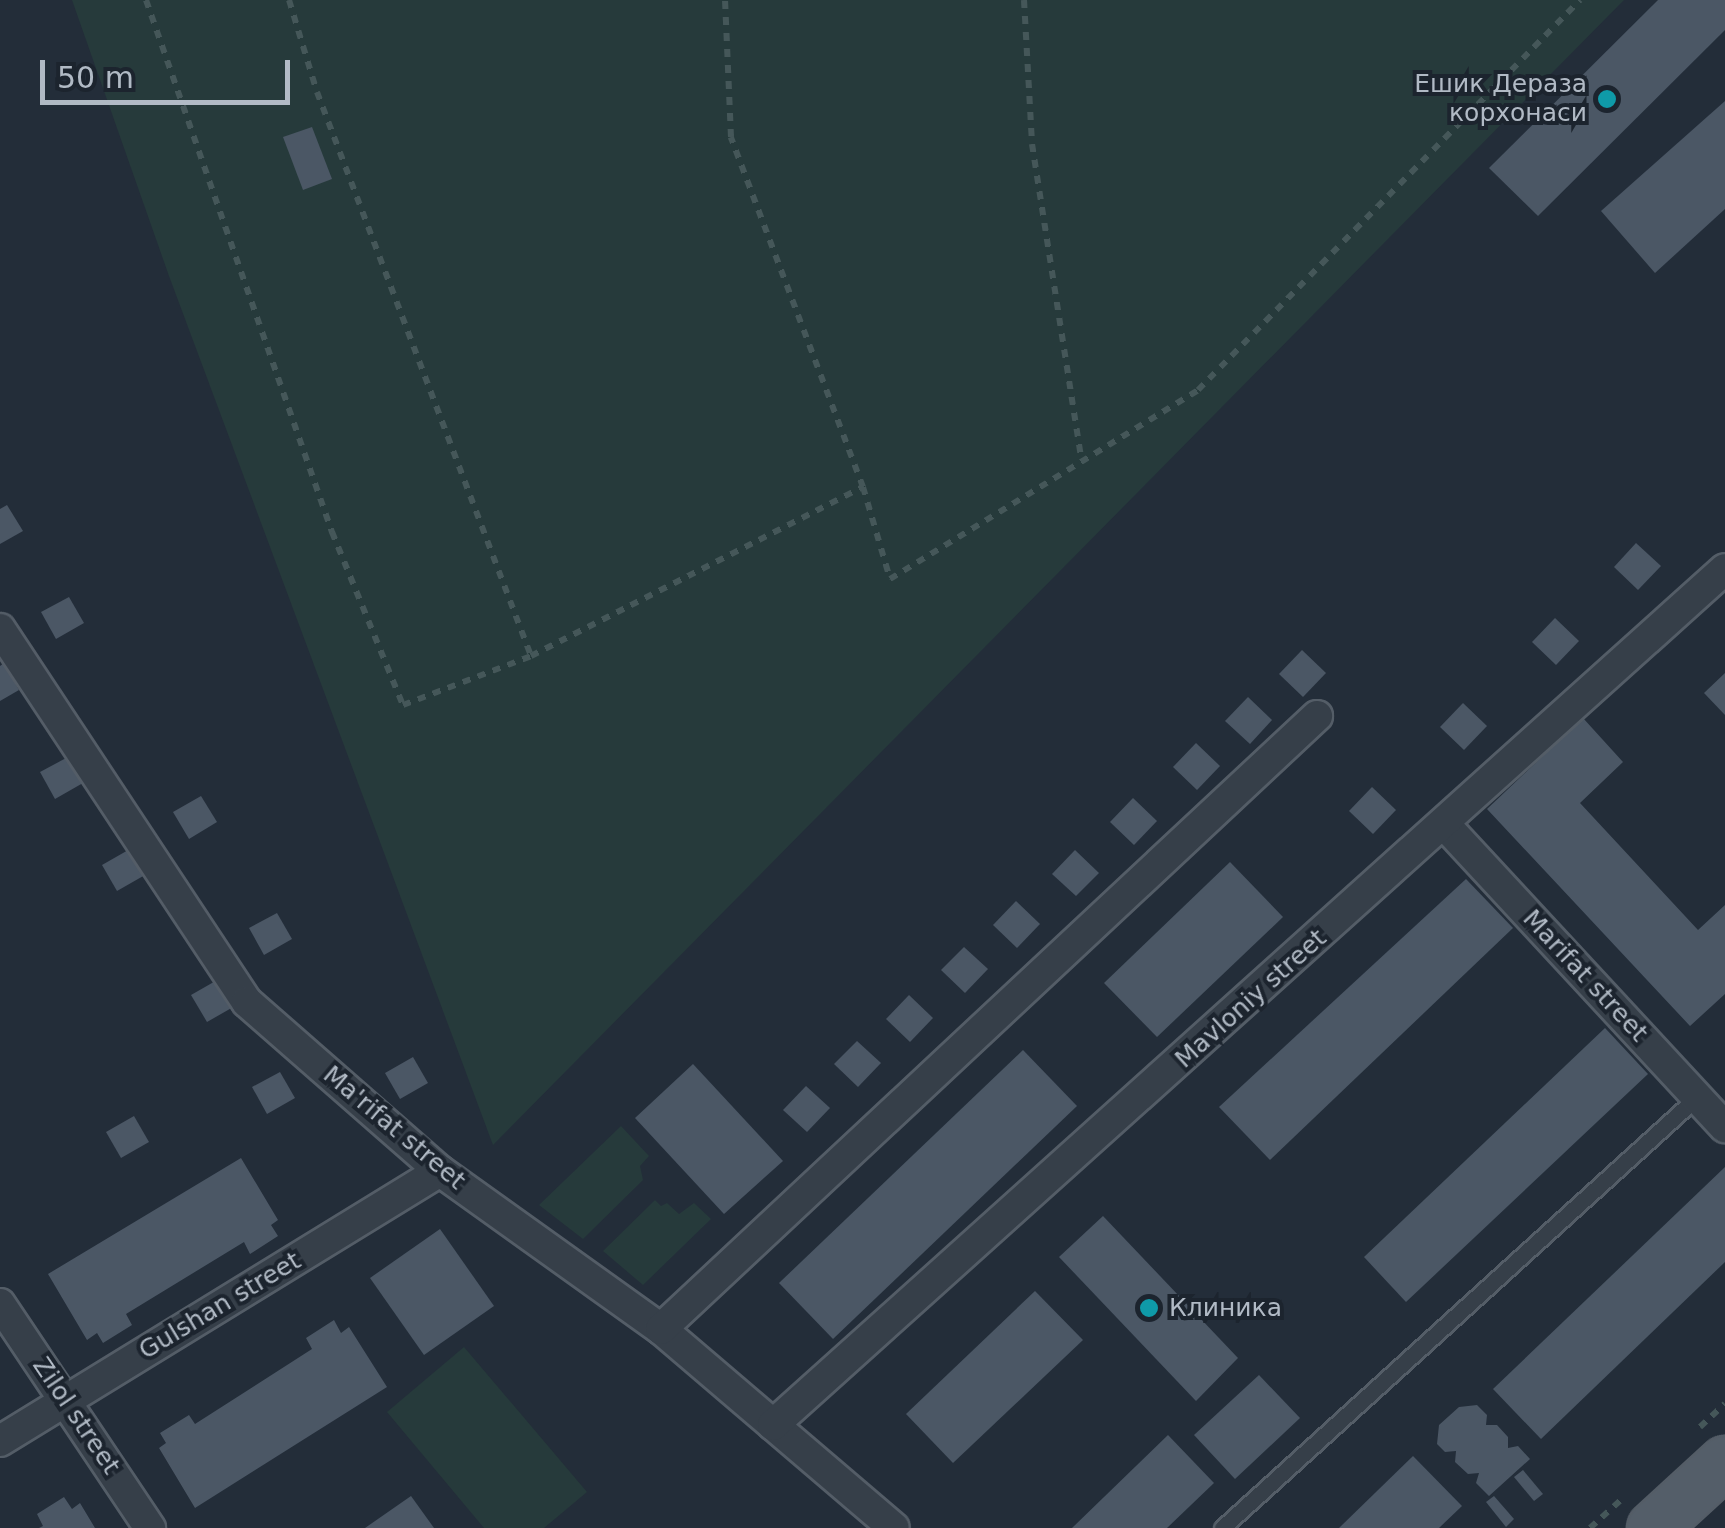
<!DOCTYPE html>
<meta charset="utf-8">
<style>
body{margin:0}
#map{position:relative;width:1725px;height:1528px;overflow:hidden;background:#232d39;font-family:"DejaVu Sans",sans-serif}
div>[style]{position:absolute}
.green>*{inset:0;background:#263a3b}
.building>*{inset:0;background:#4b5765}
.path>*{height:6px;margin-top:-3px;transform-origin:0;background:repeating-linear-gradient(90deg,#455759 0 8px,transparent 0 16px)}
.roads{filter:drop-shadow(2px 0 #545d67) drop-shadow(-2px 0 #545d67) drop-shadow(0 2px #545d67) drop-shadow(0 -2px #545d67)}
.service>*{height:15px;margin:-7.5px;padding:0 7.5px;transform-origin:7.5px;border-radius:7.5px;background:#363f49}
.minor>*{height:30px;margin:-15px;padding:0 15px;transform-origin:15px;border-radius:15px;background:#363f49}
.primary>*{height:50px;margin:-25px;padding:0 25px;transform-origin:25px;border-radius:25px;background:#545e69}
.dots>*{width:28px;height:28px;translate:-50% -50%;box-sizing:border-box;border:5px solid #1c242e;border-radius:50%}
span{translate:-50% -50%;white-space:nowrap;text-align:center;line-height:1.15;-webkit-text-stroke:8px #1c242e;paint-order:stroke}
.poi-label{font-size:25px;color:#b1bac5}
.right{translate:-100% -50%;text-align:right}
.left{translate:0 -50%;text-align:left}
.street-label{font-size:25px;color:#b1bac5}
.scale{position:absolute;left:40px;top:60px;width:250px;height:45px;box-sizing:border-box;border:5px solid #b1bac5;border-top:0;padding-left:12px;font-size:30px;line-height:35px;white-space:nowrap;color:#b1bac5;-webkit-text-stroke:8px #1c242e;paint-order:stroke}
</style>
<div id="map">
<div class="green">
<div style="clip-path:polygon(72px 0,1624px 0,493px 1145px,169px 276px)"></div>
<div style="clip-path:polygon(621px 1126px,649px 1156px,640px 1166px,643px 1180px,583px 1239px,539px 1205px)"></div>
<div style="clip-path:polygon(655px 1200px,661px 1206px,667px 1203px,679px 1214px,694px 1203px,711px 1219px,643px 1285px,603px 1251px)"></div>
<div style="clip-path:polygon(464px 1347px,587px 1492px,544px 1528px,484px 1528px,387px 1412px)"></div>
</div>
<div class="building">
<div style="clip-path:polygon(1658px 0,1725px 0,1725px 30px,1538px 216px,1489px 168px)"></div>
<div style="clip-path:polygon(1725px 101px,1725px 209px,1655px 273px,1601px 211px)"></div>
<div style="clip-path:polygon(312px 127px,332px 179px,303px 190px,283px 137px)"></div>
<div style="clip-path:polygon(7px 505px,23px 531px,0 544px,0 509px)"></div>
<div style="clip-path:polygon(1636px 543px,1661px 566px,1638px 590px,1614px 567px)"></div>
<div style="clip-path:polygon(69px 597px,84px 623px,56px 639px,41px 612px)"></div>
<div style="clip-path:polygon(1555px 618px,1579px 641px,1556px 665px,1532px 642px)"></div>
<div style="clip-path:polygon(1302px 650px,1326px 673px,1303px 697px,1279px 674px)"></div>
<div style="clip-path:polygon(4px 663px,19px 690px,0 701px,0 666px)"></div>
<div style="clip-path:polygon(1725px 673px,1725px 715px,1704px 693px)"></div>
<div style="clip-path:polygon(1248px 697px,1272px 720px,1250px 744px,1225px 721px)"></div>
<div style="clip-path:polygon(1463px 703px,1487px 726px,1464px 750px,1440px 727px)"></div>
<div style="clip-path:polygon(1583px 718px,1623px 762px,1580px 803px,1698px 930px,1725px 905px,1725px 994px,1690px 1026px,1487px 809px)"></div>
<div style="clip-path:polygon(1196px 743px,1220px 766px,1197px 790px,1173px 767px)"></div>
<div style="clip-path:polygon(68px 757px,83px 783px,55px 799px,40px 772px)"></div>
<div style="clip-path:polygon(1372px 787px,1396px 810px,1373px 834px,1349px 811px)"></div>
<div style="clip-path:polygon(201px 796px,217px 822px,189px 839px,173px 812px)"></div>
<div style="clip-path:polygon(1133px 798px,1157px 821px,1134px 845px,1110px 822px)"></div>
<div style="clip-path:polygon(130px 849px,145px 875px,117px 891px,102px 865px)"></div>
<div style="clip-path:polygon(1075px 850px,1099px 873px,1076px 896px,1052px 874px)"></div>
<div style="clip-path:polygon(1230px 862px,1283px 917px,1157px 1037px,1104px 983px)"></div>
<div style="clip-path:polygon(1466px 879px,1513px 928px,1270px 1160px,1219px 1107px)"></div>
<div style="clip-path:polygon(1016px 901px,1040px 924px,1017px 948px,993px 925px)"></div>
<div style="clip-path:polygon(277px 913px,292px 939px,264px 955px,249px 928px)"></div>
<div style="clip-path:polygon(964px 947px,988px 969px,965px 993px,941px 970px)"></div>
<div style="clip-path:polygon(219px 979px,235px 1006px,207px 1022px,191px 995px)"></div>
<div style="clip-path:polygon(909px 995px,933px 1018px,910px 1042px,886px 1019px)"></div>
<div style="clip-path:polygon(1605px 1028px,1648px 1074px,1406px 1302px,1364px 1257px)"></div>
<div style="clip-path:polygon(857px 1041px,881px 1063px,858px 1087px,834px 1064px)"></div>
<div style="clip-path:polygon(1023px 1050px,1077px 1106px,833px 1339px,779px 1283px)"></div>
<div style="clip-path:polygon(413px 1057px,428px 1083px,400px 1099px,385px 1073px)"></div>
<div style="clip-path:polygon(693px 1064px,783px 1161px,724px 1214px,635px 1118px)"></div>
<div style="clip-path:polygon(280px 1072px,295px 1098px,267px 1114px,252px 1087px)"></div>
<div style="clip-path:polygon(806px 1086px,830px 1108px,807px 1132px,783px 1110px)"></div>
<div style="clip-path:polygon(134px 1116px,149px 1142px,121px 1158px,106px 1132px)"></div>
<div style="clip-path:polygon(241px 1158px,278px 1220px,271px 1225px,278px 1236px,250px 1254px,244px 1242px,126px 1314px,132px 1325px,103px 1343px,97px 1333px,87px 1340px,48px 1274px)"></div>
<div style="clip-path:polygon(1725px 1167px,1725px 1262px,1541px 1439px,1493px 1389px)"></div>
<div style="clip-path:polygon(1103px 1216px,1238px 1358px,1196px 1401px,1059px 1257px)"></div>
<div style="clip-path:polygon(440px 1229px,494px 1306px,424px 1355px,370px 1278px)"></div>
<div style="clip-path:polygon(1035px 1291px,1083px 1340px,953px 1463px,906px 1414px)"></div>
<div style="clip-path:polygon(334px 1320px,341px 1333px,349px 1327px,387px 1387px,195px 1508px,159px 1448px,166px 1443px,160px 1433px,189px 1415px,195px 1424px,312px 1349px,306px 1338px)"></div>
<div style="clip-path:polygon(1259px 1375px,1300px 1418px,1235px 1479px,1194px 1435px)"></div>
<div style="clip-path:polygon(1477px 1405px,1487px 1415px,1486px 1425px,1497px 1425px,1508px 1437px,1508px 1448px,1518px 1446px,1530px 1459px,1489px 1496px,1476px 1483px,1479px 1473px,1468px 1474px,1455px 1462px,1456px 1451px,1445px 1452px,1437px 1444px,1439px 1425px,1459px 1407px)"></div>
<div style="clip-path:polygon(1168px 1435px,1214px 1483px,1167px 1528px,1072px 1528px)"></div>
<div style="clip-path:polygon(1413px 1456px,1462px 1506px,1439px 1528px,1339px 1528px)"></div>
<div style="clip-path:polygon(1523px 1470px,1543px 1494px,1534px 1501px,1514px 1477px)"></div>
<div style="clip-path:polygon(411px 1496px,434px 1528px,365px 1528px)"></div>
<div style="clip-path:polygon(1494px 1496px,1514px 1519px,1506px 1527px,1486px 1502px)"></div>
<div style="clip-path:polygon(64px 1497px,72px 1509px,80px 1503px,95px 1528px,39px 1528px,43px 1526px,37px 1514px)"></div>
</div>
<div class="path">
<div style="left:146px;top:0;width:564px;rotate:70.73deg"></div>
<div style="left:332px;top:532px;width:187px;rotate:67.7deg"></div>
<div style="left:403px;top:705px;width:137px;rotate:-20.9deg"></div>
<div style="left:531px;top:656px;width:373px;rotate:-27deg"></div>
<div style="left:863px;top:487px;width:374px;rotate:-110.7deg"></div>
<div style="left:731px;top:137px;width:137px;rotate:-92.5deg"></div>
<div style="left:289px;top:0;width:96px;rotate:73.1deg"></div>
<div style="left:317px;top:92px;width:603px;rotate:69.22deg"></div>
<div style="left:1024px;top:0;width:144px;rotate:86.8deg"></div>
<div style="left:1032px;top:144px;width:318px;rotate:81.1deg"></div>
<div style="left:863px;top:487px;width:96px;rotate:73.6deg"></div>
<div style="left:890px;top:579px;width:361px;rotate:-31.5deg"></div>
<div style="left:1198px;top:390px;width:546px;rotate:-45.59deg"></div>
<div style="left:1700px;top:1427px;width:34px;rotate:-43deg"></div>
<div style="left:1590px;top:1528px;width:42px;rotate:-42.1deg"></div>
</div>
<div class="roads">
<div class="service">
<div style="left:1222px;top:1528px;width:641px;rotate:-42.22deg"></div>
</div>
<div class="minor">
<div style="left:0;top:629px;width:447px;rotate:56.5deg"></div>
<div style="left:247px;top:1002px;width:257px;rotate:41.2deg"></div>
<div style="left:440px;top:1171px;width:272px;rotate:35.6deg"></div>
<div style="left:661px;top:1329px;width:306px;rotate:40.5deg"></div>
<div style="left:1445px;top:825px;width:412px;rotate:47.2deg"></div>
<div style="left:0;top:1304px;width:270px;rotate:56.2deg"></div>
<div style="left:661px;top:1329px;width:898px;rotate:-43.06deg"></div>
<div style="left:773px;top:1425px;width:1280px;rotate:-41.96deg"></div>
<div style="left:0;top:1441px;width:516px;rotate:-31.53deg"></div>
</div>
<div class="primary">
<div style="left:1653px;top:1528px;width:98px;rotate:-42.5deg"></div>
</div>
</div>
<div class="dots">
<div style="left:1607px;top:99px;background:#0f9aa8"></div>
<div style="left:1149px;top:1308px;background:#0f9aa8"></div>
</div>
<div class="poi-label">
<span class="right" style="left:1587px;top:99px">Ешик Дераза<br>корхонаси</span>
<span class="left" style="left:1169px;top:1308px">Клиника</span>
</div>
<div class="street-label">
<span style="left:1585px;top:976px;rotate:47deg">Marifat street</span>
<span style="left:1251px;top:999px;rotate:-42deg">Mavloniy street</span>
<span style="left:394px;top:1128px;rotate:40deg">Ma'rifat street</span>
<span style="left:220px;top:1306px;rotate:-31deg">Gulshan street</span>
<span style="left:76px;top:1416px;rotate:56deg">Zilol street</span>
</div>
<div class="scale">50 m</div>
</div>
